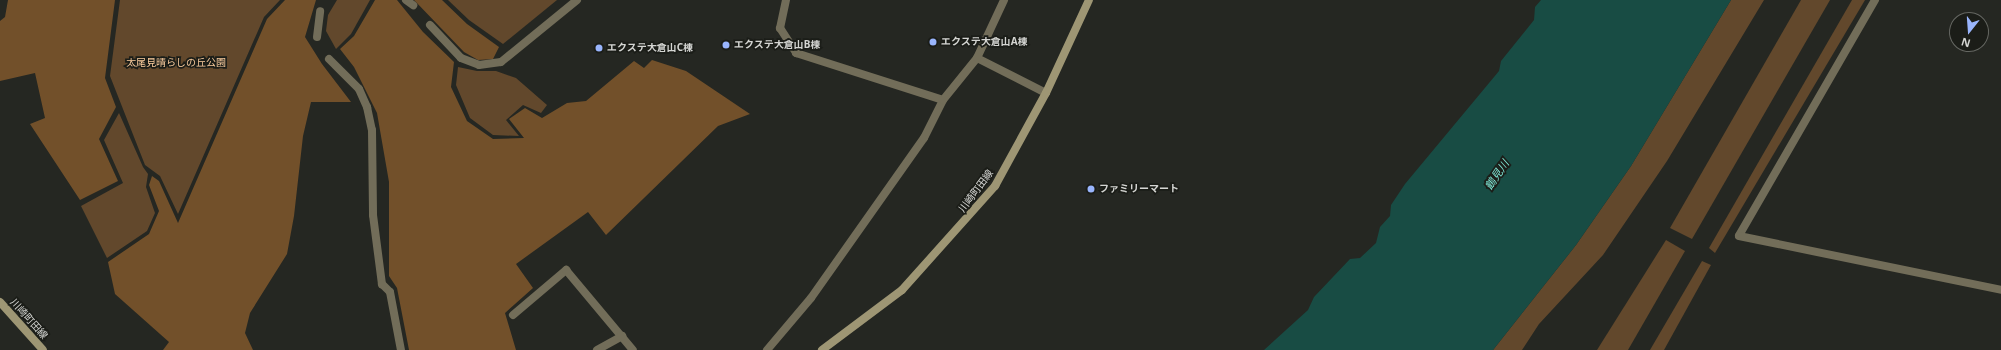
<!DOCTYPE html>
<meta charset="utf-8">
<style>
body{margin:0}
#map{position:relative;width:2001px;height:350px;overflow:hidden;background:#252722;font-family:"Noto Sans","Noto Sans JP",sans-serif}
div>[style]{position:absolute}
.green>*{inset:0;background:#62482c}
.forest>*{inset:0;background:#72502a}
.water>*{inset:0;background:#184c44}
.pedestrian>*{height:8px;margin:-4px;padding:0 4px;transform-origin:4px;border-radius:4px;background:#726d59}
.minor>*{height:8px;margin:-4px;padding:0 4px;transform-origin:4px;border-radius:4px;background:#726d59}
.secondary>*{height:8px;margin:-4px;padding:0 4px;transform-origin:4px;border-radius:4px;background:#9e9674}
.dots>*{width:11px;height:11px;translate:-50% -50%;box-sizing:border-box;border:2px solid #1b1d18;border-radius:50%}
span{translate:-50% -50%;white-space:nowrap;text-align:center;line-height:1.15;-webkit-text-stroke:3.5px #1b1d18;paint-order:stroke}
.poi-label{font-size:10px;color:#d4d5d2;font-weight:700}
.left{translate:0 -50%;text-align:left}
.park-label{font-size:10px;color:#facc9d}
.street-label{font-size:10px;color:#d4d5d2}
.water-label{font-size:11px;color:#7de4d3;font-style:italic}
.north{position:absolute;left:1949px;top:12px;width:40px;height:40px;box-sizing:border-box;background:#1b1d18;border:1px solid #656762;border-radius:50%;rotate:197deg;font-size:11px;font-weight:700;line-height:16px;text-align:center;color:#d4d5d2}
.north::after{content:'';display:block;margin:auto;width:14px;height:18px;background:#99b5fd;clip-path:polygon(50% 0,100% 100%,50% 72%,0 100%)}
</style>
<div id="map">
<div class="green">
<div style="clip-path:polygon(120px 0,280px 0,264px 17px,178px 214px,160px 176px,145px 165px,110px 76px)"></div>
<div style="clip-path:polygon(337px 0,370px 0,351px 34px,336px 49px,326px 31px,328px 15px)"></div>
<div style="clip-path:polygon(448px 0,557px 0,503px 44px,469px 20px)"></div>
<div style="clip-path:polygon(1731px 0,1764px 0,1667px 161px,1603px 255px,1539px 324px,1522px 350px,1493px 350px,1576px 245px,1631px 166px)"></div>
<div style="clip-path:polygon(1801px 0,1830px 0,1692px 239px,1670px 228px)"></div>
<div style="clip-path:polygon(1852px 0,1865px 0,1715px 253px,1709px 248px)"></div>
<div style="clip-path:polygon(458px 67px,477px 71px,496px 71px,516px 78px,547px 105px,541px 113px,523px 105px,506px 120px,519px 136px,493px 135px,470px 118px,456px 85px)"></div>
<div style="clip-path:polygon(119px 113px,143px 167px,148px 174px,146px 187px,155px 213px,147px 231px,107px 258px,81px 206px,123px 183px,104px 140px)"></div>
<div style="clip-path:polygon(1666px 240px,1685px 251px,1628px 350px,1597px 350px)"></div>
<div style="clip-path:polygon(1702px 261px,1711px 265px,1664px 350px,1650px 350px)"></div>
</div>
<div class="forest">
<div style="clip-path:polygon(8px 0,115px 0,105px 78px,116px 107px,99px 139px,118px 181px,80px 200px,30px 124px,45px 118px,35px 73px,0 81px,0 21px,5px 17px)"></div>
<div style="clip-path:polygon(285px 0,316px 0,305px 37px,322px 64px,351px 102px,311px 102px,303px 136px,294px 216px,287px 254px,250px 313px,245px 333px,253px 350px,163px 350px,169px 342px,115px 294px,108px 262px,149px 234px,159px 211px,149px 185px,152px 176px,159px 181px,178px 223px,267px 19px)"></div>
<div style="clip-path:polygon(375px 0,397px 0,423px 32px,454px 62px,451px 87px,467px 121px,493px 139px,524px 138px,509px 119px,525px 108px,542px 118px,567px 103px,586px 101px,634px 61px,644px 68px,652px 60px,686px 71px,750px 114px,718px 126px,606px 235px,588px 212px,516px 264px,533px 288px,505px 313px,516px 350px,409px 350px,397px 288px,389px 276px,389px 182px,377px 113px,354px 67px,340px 49px,354px 36px)"></div>
<div style="clip-path:polygon(414px 0,442px 0,467px 24px,499px 47px,493px 59px,478px 60px,464px 52px)"></div>
</div>
<div class="water">
<div style="clip-path:polygon(1541px 0,1731px 0,1631px 166px,1576px 245px,1493px 350px,1264px 350px,1308px 310px,1314px 297px,1350px 259px,1360px 258px,1376px 243px,1380px 227px,1390px 216px,1391px 205px,1405px 184px,1499px 71px,1501px 61px,1534px 20px,1535px 7px)"></div>
</div>
<div class="pedestrian">
<div style="left:406px;top:0;width:9px;rotate:36deg"></div>
<div style="left:430px;top:25px;width:45px;rotate:46.8deg"></div>
<div style="left:461px;top:58px;width:19px;rotate:21deg"></div>
<div style="left:479px;top:65px;width:22px;rotate:-8deg"></div>
<div style="left:317px;top:37px;width:26px;rotate:-83deg"></div>
</div>
<div class="minor">
<div style="left:786px;top:0;width:29px;rotate:102deg"></div>
<div style="left:780px;top:28px;width:30px;rotate:57deg"></div>
<div style="left:796px;top:53px;width:154px;rotate:17.7deg"></div>
<div style="left:1875px;top:0;width:272px;rotate:120deg"></div>
<div style="left:1739px;top:236px;width:268px;rotate:11.6deg"></div>
<div style="left:977px;top:58px;width:77px;rotate:26.9deg"></div>
<div style="left:329px;top:59px;width:42px;rotate:45deg"></div>
<div style="left:359px;top:89px;width:20px;rotate:66deg"></div>
<div style="left:367px;top:107px;width:24px;rotate:78deg"></div>
<div style="left:372px;top:130px;width:85px;rotate:89.3deg"></div>
<div style="left:373px;top:215px;width:70px;rotate:82.6deg"></div>
<div style="left:382px;top:284px;width:11px;rotate:45deg"></div>
<div style="left:390px;top:292px;width:59px;rotate:79.3deg"></div>
<div style="left:501px;top:62px;width:98px;rotate:-39.2deg"></div>
<div style="left:513px;top:315px;width:70px;rotate:-40.3deg"></div>
<div style="left:566px;top:270px;width:104px;rotate:50.1deg"></div>
<div style="left:597px;top:350px;width:29px;rotate:-29deg"></div>
<div style="left:767px;top:350px;width:68px;rotate:-49.8deg"></div>
<div style="left:811px;top:298px;width:196px;rotate:-54.8deg"></div>
<div style="left:924px;top:138px;width:42px;rotate:-63.4deg"></div>
<div style="left:943px;top:100px;width:54px;rotate:-51deg"></div>
<div style="left:977px;top:58px;width:64px;rotate:-65deg"></div>
</div>
<div class="secondary">
<div style="left:0;top:302px;width:64px;rotate:48.1deg"></div>
<div style="left:822px;top:350px;width:100px;rotate:-36.9deg"></div>
<div style="left:902px;top:290px;width:140px;rotate:-48.2deg"></div>
<div style="left:995px;top:186px;width:106px;rotate:-61.3deg"></div>
<div style="left:1046px;top:93px;width:102px;rotate:-65.2deg"></div>
</div>
<div class="dots">
<div style="left:933px;top:42px;background:#99b5fd"></div>
<div style="left:726px;top:45px;background:#99b5fd"></div>
<div style="left:599px;top:48px;background:#99b5fd"></div>
<div style="left:1091px;top:189px;background:#99b5fd"></div>
</div>
<div class="poi-label">
<span class="left" style="left:941px;top:42px">エクステ大倉山A棟</span>
<span class="left" style="left:734px;top:45px">エクステ大倉山B棟</span>
<span class="left" style="left:607px;top:48px">エクステ大倉山C棟</span>
<span class="left" style="left:1099px;top:189px">ファミリーマート</span>
</div>
<div class="park-label">
<span style="left:176px;top:63px">太尾見晴らしの丘公園</span>
</div>
<div class="street-label">
<span style="left:976px;top:191px;rotate:-53deg">川崎町田線</span>
<span style="left:29px;top:319px;rotate:48deg">川崎町田線</span>
</div>
<div class="water-label">
<span style="left:1497px;top:175px;rotate:-56deg">鶴見川</span>
</div>
<div class="north">N</div>
</div>
